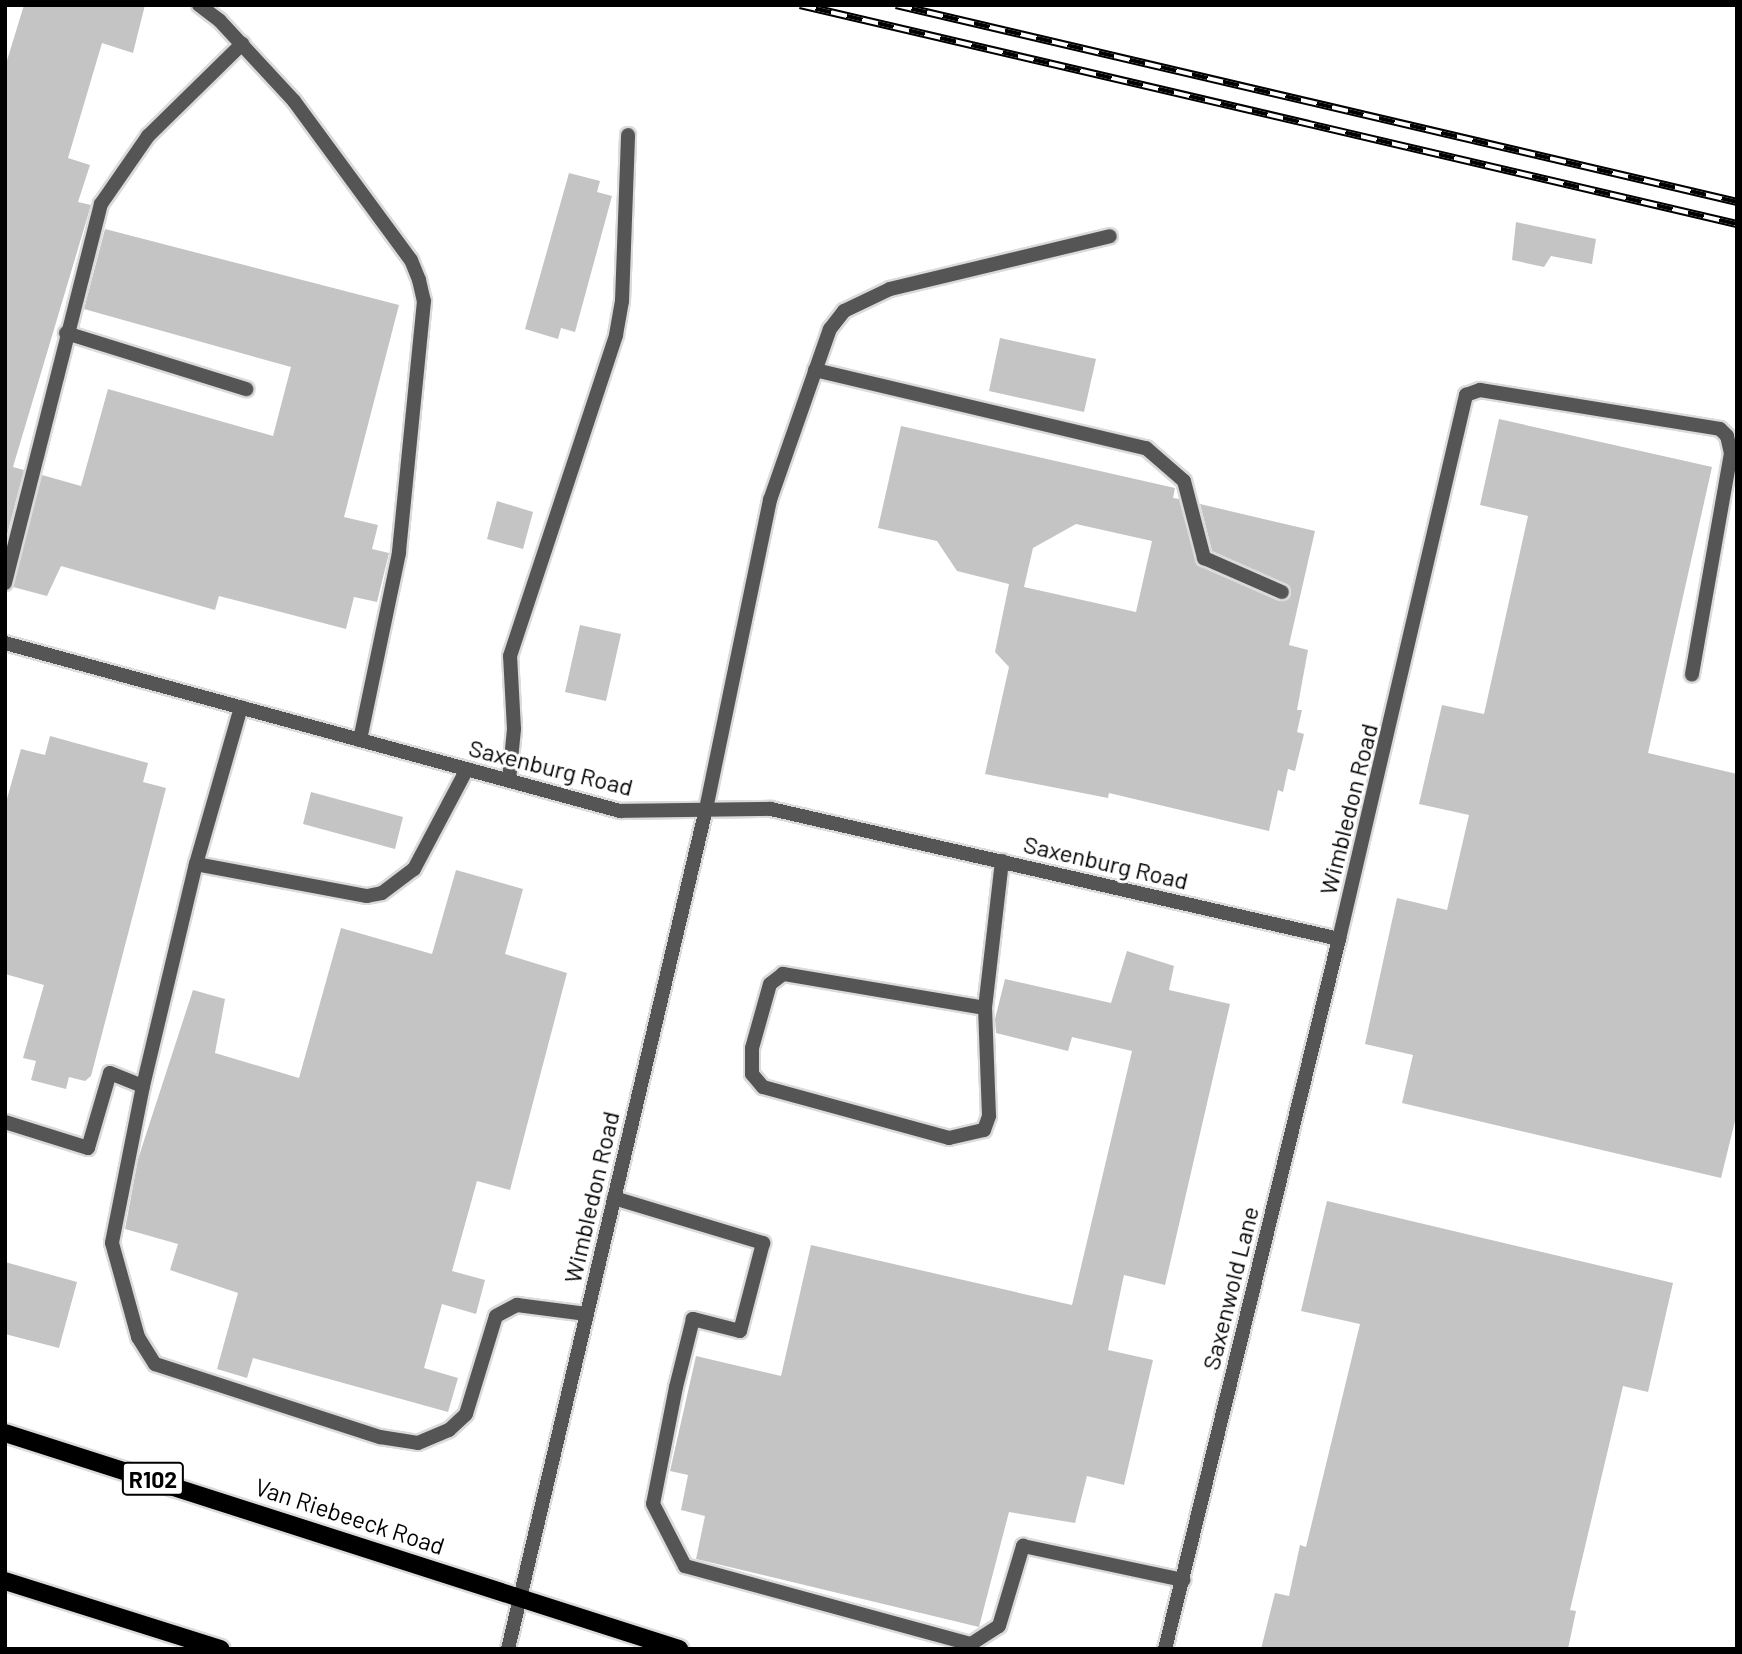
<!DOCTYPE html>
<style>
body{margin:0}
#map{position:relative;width:1742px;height:1654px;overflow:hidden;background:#fff;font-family:Barlow,sans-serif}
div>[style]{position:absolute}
.building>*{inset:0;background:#c4c4c4}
.roads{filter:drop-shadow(2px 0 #dbdbdb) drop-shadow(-2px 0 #dbdbdb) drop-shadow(0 2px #dbdbdb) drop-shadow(0 -2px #dbdbdb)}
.lane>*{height:14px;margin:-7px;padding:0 7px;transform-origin:7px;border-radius:7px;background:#555}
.street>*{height:14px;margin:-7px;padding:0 7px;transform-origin:7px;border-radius:7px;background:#555}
.primary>*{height:18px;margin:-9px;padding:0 9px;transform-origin:9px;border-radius:9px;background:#000}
.rail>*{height:8px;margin-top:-4px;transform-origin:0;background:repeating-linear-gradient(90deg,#fff 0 16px,#000 0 32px);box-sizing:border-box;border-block:2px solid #000}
span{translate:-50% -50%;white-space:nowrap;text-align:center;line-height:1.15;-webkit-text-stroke:6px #fff;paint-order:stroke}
.shield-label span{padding:2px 5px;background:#fff;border:2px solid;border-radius:5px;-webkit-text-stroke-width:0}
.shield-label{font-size:23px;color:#000;font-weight:700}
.street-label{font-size:24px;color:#000}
.frame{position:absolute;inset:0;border:7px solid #000;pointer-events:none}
</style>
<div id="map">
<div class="building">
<div style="clip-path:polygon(24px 5px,145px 5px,133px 53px,102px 43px,68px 158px,90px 165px,78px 202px,91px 205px,13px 467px,24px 470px,5px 543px,5px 67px)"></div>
<div style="clip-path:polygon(569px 173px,600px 181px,597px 192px,612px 196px,575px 332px,561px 328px,558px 339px,525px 329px)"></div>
<div style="clip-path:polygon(1516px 222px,1596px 239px,1592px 264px,1551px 256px,1544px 267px,1512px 260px)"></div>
<div style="clip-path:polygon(105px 229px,399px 305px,344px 517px,378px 525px,372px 549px,389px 553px,377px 602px,354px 597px,346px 629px,219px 596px,215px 610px,61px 566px,47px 596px,13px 587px,42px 475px,81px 486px,108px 389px,273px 436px,291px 367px,84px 309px)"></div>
<div style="clip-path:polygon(1000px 338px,1096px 359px,1084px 412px,989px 391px)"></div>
<div style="clip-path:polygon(1499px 419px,1712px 467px,1648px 753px,1737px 774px,1737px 1113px,1721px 1178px,1402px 1103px,1413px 1055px,1365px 1044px,1397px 898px,1447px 910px,1469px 815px,1419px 804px,1442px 705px,1484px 714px,1528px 516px,1480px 505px)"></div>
<div style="clip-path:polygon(evenodd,901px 426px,1175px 488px,1173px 498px,1179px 499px,1197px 565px,1279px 601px,1291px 595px,1286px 584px,1212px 551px,1200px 504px,1315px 531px,1289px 645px,1308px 650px,1297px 710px,1302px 710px,1297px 732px,1304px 734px,1295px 771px,1288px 769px,1283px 792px,1278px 790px,1269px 831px,1109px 793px,1108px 798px,985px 774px,1009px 667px,995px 652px,1009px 584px,957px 571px,937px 541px,878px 528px,901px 426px,1076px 524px,1152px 541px,1136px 612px,1024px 587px,1033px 548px,1076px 524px)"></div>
<div style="clip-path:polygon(497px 501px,533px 512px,523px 549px,487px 539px)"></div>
<div style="clip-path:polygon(580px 625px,621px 634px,606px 701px,565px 692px)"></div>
<div style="clip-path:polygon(50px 736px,148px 763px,143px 782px,166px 788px,91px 1076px,85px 1081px,69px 1077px,66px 1089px,31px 1080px,36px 1061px,23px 1058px,44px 985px,5px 974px,5px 806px,21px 749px,45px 755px)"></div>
<div style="clip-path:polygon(311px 792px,403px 817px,395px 849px,303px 824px)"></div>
<div style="clip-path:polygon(456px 870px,523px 889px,505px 954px,567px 973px,510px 1190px,477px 1181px,452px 1271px,485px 1280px,476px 1314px,442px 1304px,424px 1368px,458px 1378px,448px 1412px,253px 1358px,247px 1378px,217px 1369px,238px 1293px,170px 1270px,178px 1244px,125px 1229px,138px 1159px,193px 990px,225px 999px,215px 1053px,299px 1078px,341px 928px,432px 954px)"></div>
<div style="clip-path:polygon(1127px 951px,1174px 966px,1169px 990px,1230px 1004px,1165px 1285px,1124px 1275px,1108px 1350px,1153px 1360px,1124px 1485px,1087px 1476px,1075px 1523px,1009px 1512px,979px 1627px,696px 1559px,705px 1516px,681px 1510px,688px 1475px,670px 1471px,696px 1356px,781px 1376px,811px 1245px,1072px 1305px,1132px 1051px,1072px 1037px,1068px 1051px,996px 1033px,995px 1019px,1005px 979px,1111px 1003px)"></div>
<div style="clip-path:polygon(1327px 1201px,1673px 1283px,1648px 1392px,1623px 1386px,1570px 1610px,1576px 1611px,1568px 1649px,1261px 1649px,1275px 1593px,1289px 1596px,1300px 1545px,1306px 1547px,1360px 1324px,1301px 1311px)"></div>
<div style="clip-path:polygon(5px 1262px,77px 1282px,59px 1348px,5px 1334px)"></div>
</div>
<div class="roads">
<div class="lane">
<div style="left:199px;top:5px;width:26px;rotate:37deg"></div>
<div style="left:220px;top:21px;width:109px;rotate:47.2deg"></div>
<div style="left:294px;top:101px;width:197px;rotate:53.7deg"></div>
<div style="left:411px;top:260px;width:22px;rotate:68deg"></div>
<div style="left:419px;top:280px;width:22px;rotate:77deg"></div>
<div style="left:424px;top:301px;width:253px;rotate:95.7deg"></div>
<div style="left:399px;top:553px;width:191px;rotate:101.8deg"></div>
<div style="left:66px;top:333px;width:189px;rotate:17.3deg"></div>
<div style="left:815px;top:370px;width:340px;rotate:13.3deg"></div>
<div style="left:1146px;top:448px;width:50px;rotate:41deg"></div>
<div style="left:1184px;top:481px;width:80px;rotate:75.4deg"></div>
<div style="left:1204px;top:558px;width:85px;rotate:23.6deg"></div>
<div style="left:5px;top:583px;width:391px;rotate:-75.8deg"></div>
<div style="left:101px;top:204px;width:83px;rotate:-55.3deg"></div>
<div style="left:148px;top:136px;width:132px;rotate:-44.4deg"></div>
<div style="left:509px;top:780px;width:51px;rotate:-84.4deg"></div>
<div style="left:514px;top:729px;width:73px;rotate:-93.1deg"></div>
<div style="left:510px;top:656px;width:338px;rotate:-71.7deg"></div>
<div style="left:616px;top:335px;width:35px;rotate:-80deg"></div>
<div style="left:622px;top:301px;width:166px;rotate:-87.9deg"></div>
<div style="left:706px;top:809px;width:316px;rotate:-78.3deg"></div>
<div style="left:770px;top:500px;width:181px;rotate:-70.7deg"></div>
<div style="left:830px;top:329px;width:23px;rotate:-52deg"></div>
<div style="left:844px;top:311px;width:51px;rotate:-25.6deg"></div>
<div style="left:890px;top:289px;width:226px;rotate:-13.5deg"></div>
<div style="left:196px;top:864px;width:174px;rotate:10.6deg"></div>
<div style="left:367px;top:896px;width:15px;rotate:-11deg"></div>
<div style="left:382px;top:893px;width:40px;rotate:-37deg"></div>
<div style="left:414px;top:869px;width:113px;rotate:-62.1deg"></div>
<div style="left:1339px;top:939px;width:559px;rotate:-76.86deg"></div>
<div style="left:1466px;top:395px;width:15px;rotate:-20deg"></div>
<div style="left:1480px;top:390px;width:243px;rotate:9.2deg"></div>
<div style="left:1720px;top:429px;width:10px;rotate:45deg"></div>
<div style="left:1727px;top:436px;width:17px;rotate:77deg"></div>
<div style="left:1731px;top:453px;width:225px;rotate:100deg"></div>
<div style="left:985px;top:1008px;width:205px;rotate:-170.4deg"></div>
<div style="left:783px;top:974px;width:16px;rotate:142deg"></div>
<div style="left:770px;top:984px;width:66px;rotate:105.7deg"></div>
<div style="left:752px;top:1048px;width:26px;rotate:90deg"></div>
<div style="left:752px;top:1074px;width:17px;rotate:50deg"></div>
<div style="left:763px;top:1087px;width:193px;rotate:15.3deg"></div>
<div style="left:949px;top:1138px;width:36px;rotate:-13deg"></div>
<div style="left:984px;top:1130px;width:15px;rotate:-70deg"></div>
<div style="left:989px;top:1116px;width:108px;rotate:-92.1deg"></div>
<div style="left:985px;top:1008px;width:148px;rotate:-83.4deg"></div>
<div style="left:143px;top:1086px;width:160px;rotate:101.2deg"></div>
<div style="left:112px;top:1243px;width:98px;rotate:74.5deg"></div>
<div style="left:138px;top:1337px;width:32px;rotate:58deg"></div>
<div style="left:155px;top:1364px;width:237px;rotate:18deg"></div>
<div style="left:380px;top:1437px;width:38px;rotate:9deg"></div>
<div style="left:418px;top:1443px;width:34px;rotate:-23deg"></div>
<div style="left:449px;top:1430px;width:23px;rotate:-43deg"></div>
<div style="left:466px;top:1414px;width:102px;rotate:-73deg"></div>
<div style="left:496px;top:1316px;width:24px;rotate:-28deg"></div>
<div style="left:517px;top:1305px;width:70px;rotate:7.4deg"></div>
<div style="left:5px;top:1122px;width:87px;rotate:17.4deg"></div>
<div style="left:88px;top:1148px;width:78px;rotate:-73.7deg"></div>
<div style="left:110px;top:1073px;width:35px;rotate:22deg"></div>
<div style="left:143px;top:1086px;width:228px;rotate:-76.6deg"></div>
<div style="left:196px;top:864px;width:163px;rotate:-74deg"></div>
<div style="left:614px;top:1198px;width:156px;rotate:16.8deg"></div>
<div style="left:763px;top:1243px;width:91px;rotate:104.6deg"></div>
<div style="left:740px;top:1331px;width:49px;rotate:-165.7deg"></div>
<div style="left:693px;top:1319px;width:70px;rotate:104deg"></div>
<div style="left:676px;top:1387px;width:119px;rotate:101.1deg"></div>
<div style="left:653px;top:1504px;width:70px;rotate:62.7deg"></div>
<div style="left:685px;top:1566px;width:296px;rotate:15.3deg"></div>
<div style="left:971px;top:1644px;width:33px;rotate:-33deg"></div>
<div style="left:999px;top:1626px;width:84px;rotate:-73.3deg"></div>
<div style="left:1023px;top:1546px;width:164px;rotate:12deg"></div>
</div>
<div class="street">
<div style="left:5px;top:643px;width:638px;rotate:15.28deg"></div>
<div style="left:620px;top:811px;width:151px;rotate:-0.8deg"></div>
<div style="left:771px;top:809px;width:583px;rotate:12.89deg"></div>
<div style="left:1339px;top:939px;width:731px;rotate:103.77deg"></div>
<div style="left:508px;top:1649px;width:863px;rotate:-76.74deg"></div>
</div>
<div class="primary">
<div style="left:5px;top:1433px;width:708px;rotate:17.77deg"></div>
<div style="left:5px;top:1581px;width:226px;rotate:17.5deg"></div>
</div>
</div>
<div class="rail">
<div style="left:800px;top:5px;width:962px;rotate:13.16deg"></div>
<div style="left:896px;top:5px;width:864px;rotate:13.18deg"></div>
</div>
<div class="shield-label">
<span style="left:153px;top:1479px">R102</span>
</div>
<div class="street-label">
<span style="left:551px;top:767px;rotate:14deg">Saxenburg Road</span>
<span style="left:1348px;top:809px;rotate:-76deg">Wimbledon Road</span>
<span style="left:1106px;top:862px;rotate:13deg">Saxenburg Road</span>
<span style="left:591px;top:1197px;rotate:-77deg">Wimbledon Road</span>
<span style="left:1230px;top:1288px;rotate:-76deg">Saxenwold Lane</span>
<span style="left:350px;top:1516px;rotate:18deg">Van Riebeeck Road</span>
</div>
<div class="frame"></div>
</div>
